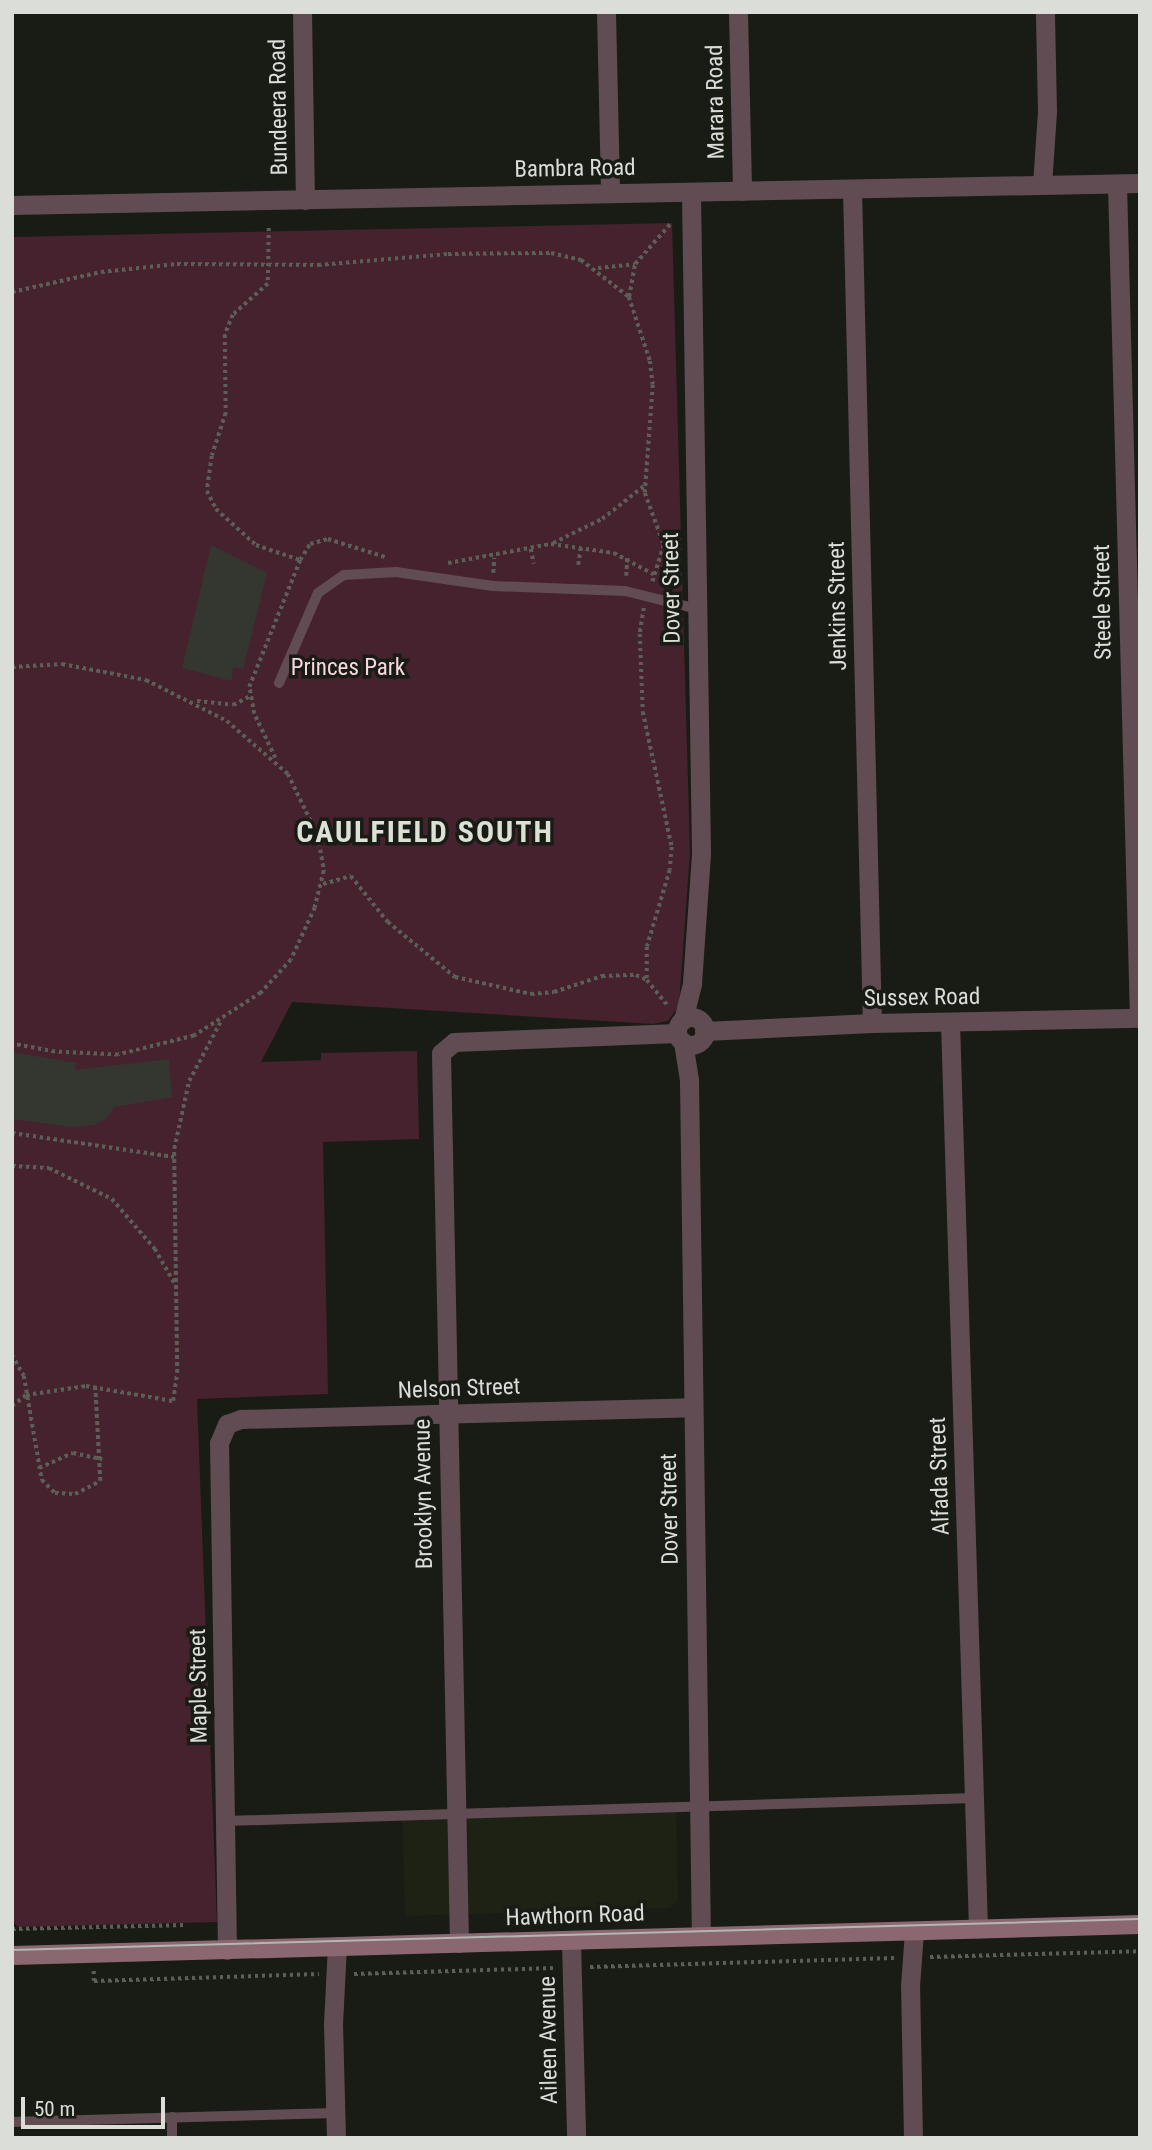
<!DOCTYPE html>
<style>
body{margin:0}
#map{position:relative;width:1152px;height:2150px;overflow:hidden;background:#191c15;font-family:"Roboto Condensed",sans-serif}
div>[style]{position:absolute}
.built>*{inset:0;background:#1d2215}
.green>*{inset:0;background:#45222e}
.building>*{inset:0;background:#34372f}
.path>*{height:3.5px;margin-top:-1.75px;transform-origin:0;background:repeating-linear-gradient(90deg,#5c5f58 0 3.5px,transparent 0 7px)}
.service>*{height:10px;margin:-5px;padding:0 5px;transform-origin:5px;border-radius:5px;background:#624c53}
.minor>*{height:19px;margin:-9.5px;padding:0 9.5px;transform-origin:9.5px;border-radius:9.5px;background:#624c53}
.tertiary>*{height:19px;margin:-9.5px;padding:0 9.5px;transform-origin:9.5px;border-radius:9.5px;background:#624c53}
.tertiary>.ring{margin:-9.5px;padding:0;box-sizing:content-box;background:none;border:19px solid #624c53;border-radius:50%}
.secondary>*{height:19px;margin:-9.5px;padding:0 9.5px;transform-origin:9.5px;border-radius:9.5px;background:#8b6772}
.tram>*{height:2px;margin:-1px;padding:0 1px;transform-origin:1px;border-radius:1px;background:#b4b6b1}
span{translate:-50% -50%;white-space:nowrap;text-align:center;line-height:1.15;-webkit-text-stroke:7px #191c15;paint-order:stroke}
.street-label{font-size:23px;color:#dbddd8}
.park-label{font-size:23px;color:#f9d7e1}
.district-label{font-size:30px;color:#dce1d6;font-weight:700;letter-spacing:2px}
.frame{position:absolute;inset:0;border:14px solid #dbddd8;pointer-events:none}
.scale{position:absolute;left:21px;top:2097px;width:144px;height:32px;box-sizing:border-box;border:4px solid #dbddd8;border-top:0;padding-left:9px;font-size:21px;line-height:24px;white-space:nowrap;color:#dbddd8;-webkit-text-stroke:5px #191c15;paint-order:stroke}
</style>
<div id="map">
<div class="built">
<div style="clip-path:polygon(676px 1802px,678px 1900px,669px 1908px,405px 1916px,402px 1811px)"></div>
</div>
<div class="green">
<div style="clip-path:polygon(672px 223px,690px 852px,679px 1005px,668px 1021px,653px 1024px,292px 1002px,261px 1062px,321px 1060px,321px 1053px,417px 1051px,419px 1139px,323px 1142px,328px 1394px,197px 1399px,217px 1922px,18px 1927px,12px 1921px,12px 237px)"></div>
</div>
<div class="building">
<div style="clip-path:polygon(211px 545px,267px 573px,243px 669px,233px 667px,232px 681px,182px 668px)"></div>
<div style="clip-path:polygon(12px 1052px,76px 1063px,75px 1070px,169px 1059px,172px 1097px,114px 1107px,107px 1118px,94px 1125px,72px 1127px,12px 1119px)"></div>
</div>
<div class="path">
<div style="left:269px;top:228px;width:56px;rotate:91deg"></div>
<div style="left:268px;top:284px;width:47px;rotate:138.5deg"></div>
<div style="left:233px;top:315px;width:22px;rotate:112deg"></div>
<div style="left:225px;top:335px;width:78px;rotate:89.3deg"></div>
<div style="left:226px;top:413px;width:45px;rotate:108deg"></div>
<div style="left:212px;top:456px;width:35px;rotate:98deg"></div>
<div style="left:207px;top:491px;width:20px;rotate:63deg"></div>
<div style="left:216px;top:509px;width:54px;rotate:42deg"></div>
<div style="left:256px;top:545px;width:46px;rotate:18.8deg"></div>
<div style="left:300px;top:560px;width:19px;rotate:-58deg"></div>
<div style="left:310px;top:544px;width:19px;rotate:-16deg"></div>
<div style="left:328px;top:539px;width:60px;rotate:17.5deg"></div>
<div style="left:598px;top:268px;width:37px;rotate:-6deg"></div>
<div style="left:12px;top:292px;width:91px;rotate:-12.7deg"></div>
<div style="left:101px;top:272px;width:76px;rotate:-6deg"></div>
<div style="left:177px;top:264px;width:141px;rotate:0.4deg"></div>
<div style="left:318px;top:265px;width:130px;rotate:-4.8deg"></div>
<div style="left:448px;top:254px;width:103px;rotate:-0.6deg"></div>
<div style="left:551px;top:253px;width:31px;rotate:13deg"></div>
<div style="left:581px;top:260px;width:61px;rotate:37.6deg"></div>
<div style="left:629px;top:297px;width:67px;rotate:71.8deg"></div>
<div style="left:650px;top:361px;width:24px;rotate:83deg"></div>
<div style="left:653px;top:385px;width:108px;rotate:94.2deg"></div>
<div style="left:645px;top:493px;width:55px;rotate:69.9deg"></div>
<div style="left:664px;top:545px;width:41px;rotate:107.1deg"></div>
<div style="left:629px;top:297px;width:34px;rotate:-80deg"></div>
<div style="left:635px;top:264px;width:55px;rotate:-48.7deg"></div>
<div style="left:553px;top:543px;width:55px;rotate:-26.1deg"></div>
<div style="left:602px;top:519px;width:53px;rotate:-38.2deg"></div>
<div style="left:531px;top:549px;width:15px;rotate:79deg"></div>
<div style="left:448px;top:563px;width:105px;rotate:-10.5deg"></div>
<div style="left:551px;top:544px;width:64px;rotate:8.1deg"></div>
<div style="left:614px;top:553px;width:47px;rotate:28.2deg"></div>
<div style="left:578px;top:565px;width:19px;rotate:-81deg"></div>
<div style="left:493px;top:573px;width:15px;rotate:-86deg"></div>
<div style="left:626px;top:576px;width:19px;rotate:-87deg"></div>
<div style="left:644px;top:608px;width:26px;rotate:99deg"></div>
<div style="left:640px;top:634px;width:78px;rotate:87.8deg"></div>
<div style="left:643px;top:712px;width:138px;rotate:77.9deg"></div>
<div style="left:672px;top:847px;width:23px;rotate:95deg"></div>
<div style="left:670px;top:870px;width:80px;rotate:106.6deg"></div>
<div style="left:647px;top:947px;width:33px;rotate:90deg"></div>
<div style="left:12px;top:667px;width:50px;rotate:-3.4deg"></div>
<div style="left:62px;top:664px;width:86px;rotate:10.8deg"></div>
<div style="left:146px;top:680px;width:91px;rotate:26.8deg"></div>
<div style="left:227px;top:721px;width:81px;rotate:41deg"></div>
<div style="left:288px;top:774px;width:69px;rotate:64.2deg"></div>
<div style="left:318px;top:836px;width:36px;rotate:80deg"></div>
<div style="left:324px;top:871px;width:38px;rotate:104deg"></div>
<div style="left:315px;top:908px;width:57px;rotate:114.8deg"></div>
<div style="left:291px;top:960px;width:45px;rotate:132.3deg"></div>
<div style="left:261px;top:993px;width:80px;rotate:147.3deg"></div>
<div style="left:194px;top:1036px;width:78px;rotate:166deg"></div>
<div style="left:118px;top:1055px;width:63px;rotate:-177.3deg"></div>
<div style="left:55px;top:1052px;width:44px;rotate:-169.5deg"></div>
<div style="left:197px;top:701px;width:36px;rotate:6deg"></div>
<div style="left:233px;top:705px;width:18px;rotate:-27deg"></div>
<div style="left:275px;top:758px;width:49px;rotate:-115.5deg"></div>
<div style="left:254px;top:714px;width:27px;rotate:-100deg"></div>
<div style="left:249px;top:687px;width:137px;rotate:-68.1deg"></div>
<div style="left:323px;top:884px;width:29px;rotate:-16deg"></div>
<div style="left:351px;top:876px;width:59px;rotate:51.2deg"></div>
<div style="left:388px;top:922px;width:87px;rotate:39.4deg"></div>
<div style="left:455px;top:977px;width:78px;rotate:12.6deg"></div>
<div style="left:531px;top:994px;width:23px;rotate:-5deg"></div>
<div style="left:554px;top:992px;width:51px;rotate:-18.4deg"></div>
<div style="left:602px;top:976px;width:34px;rotate:-2deg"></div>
<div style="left:636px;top:975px;width:12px;rotate:24deg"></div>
<div style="left:647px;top:980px;width:33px;rotate:51deg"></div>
<div style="left:12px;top:1133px;width:164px;rotate:8.4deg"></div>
<div style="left:12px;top:1166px;width:37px;rotate:3deg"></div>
<div style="left:49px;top:1168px;width:70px;rotate:26.2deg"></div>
<div style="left:112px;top:1199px;width:66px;rotate:49.3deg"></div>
<div style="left:155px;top:1249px;width:40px;rotate:60.3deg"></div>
<div style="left:12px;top:1355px;width:24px;rotate:60deg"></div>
<div style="left:24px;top:1376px;width:106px;rotate:80.2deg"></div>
<div style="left:42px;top:1480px;width:18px;rotate:45deg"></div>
<div style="left:55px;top:1493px;width:20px;rotate:3deg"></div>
<div style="left:75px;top:1494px;width:28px;rotate:-27deg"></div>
<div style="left:100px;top:1481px;width:94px;rotate:-93deg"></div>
<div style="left:12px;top:1406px;width:18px;rotate:-38deg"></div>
<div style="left:26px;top:1395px;width:61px;rotate:-8.5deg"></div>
<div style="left:86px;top:1386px;width:88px;rotate:9.8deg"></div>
<div style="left:173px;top:1401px;width:28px;rotate:-82deg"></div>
<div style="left:177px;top:1373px;width:224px;rotate:-90.8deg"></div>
<div style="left:174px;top:1149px;width:70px;rotate:-77.6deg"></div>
<div style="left:189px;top:1081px;width:66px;rotate:-61.9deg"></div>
<div style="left:39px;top:1468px;width:37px;rotate:-24deg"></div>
<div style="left:73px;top:1453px;width:30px;rotate:12deg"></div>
<div style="left:12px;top:1929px;width:175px;rotate:-1.3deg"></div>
<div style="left:930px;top:1957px;width:210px;rotate:-1.6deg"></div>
<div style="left:590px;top:1967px;width:304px;rotate:-1.7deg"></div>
<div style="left:94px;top:1971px;width:10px;rotate:90deg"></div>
<div style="left:94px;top:1981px;width:225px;rotate:-1.8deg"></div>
<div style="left:354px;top:1974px;width:199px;rotate:-1.7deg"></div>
</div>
<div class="service">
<div style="left:279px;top:683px;width:98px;rotate:-66.6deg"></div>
<div style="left:318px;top:593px;width:32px;rotate:-35deg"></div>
<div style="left:344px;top:575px;width:52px;rotate:-3.3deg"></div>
<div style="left:396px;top:572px;width:98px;rotate:8.2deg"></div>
<div style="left:493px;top:586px;width:132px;rotate:2.2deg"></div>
<div style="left:625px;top:591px;width:74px;rotate:14deg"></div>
<div style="left:226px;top:1821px;width:748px;rotate:-1.76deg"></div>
<div style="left:172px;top:2117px;width:21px;rotate:90deg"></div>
<div style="left:12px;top:2122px;width:324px;rotate:-1.6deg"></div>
</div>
<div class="minor">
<div style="left:302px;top:12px;width:188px;rotate:89.1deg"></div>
<div style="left:606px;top:12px;width:181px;rotate:88.7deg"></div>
<div style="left:1117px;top:184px;width:834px;rotate:88.49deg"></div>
<div style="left:1042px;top:185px;width:74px;rotate:-86.1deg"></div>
<div style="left:1047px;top:111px;width:99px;rotate:-91.2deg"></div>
<div style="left:852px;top:189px;width:834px;rotate:88.63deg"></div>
<div style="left:950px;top:1022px;width:907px;rotate:88.23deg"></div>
<div style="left:704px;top:1031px;width:168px;rotate:-2.7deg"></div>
<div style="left:872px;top:1023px;width:268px;rotate:-1.1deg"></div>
<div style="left:459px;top:1943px;width:890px;rotate:-91.16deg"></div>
<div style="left:441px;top:1053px;width:17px;rotate:-40deg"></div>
<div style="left:454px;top:1042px;width:223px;rotate:-2.3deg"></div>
<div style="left:227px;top:1950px;width:507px;rotate:-90.9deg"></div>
<div style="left:219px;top:1443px;width:21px;rotate:-67deg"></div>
<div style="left:227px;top:1424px;width:15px;rotate:-20deg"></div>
<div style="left:241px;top:1419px;width:452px;rotate:-1.5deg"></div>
<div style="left:336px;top:2138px;width:114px;rotate:-91.5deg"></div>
<div style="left:333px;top:2024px;width:78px;rotate:-87.1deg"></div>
<div style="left:913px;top:2138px;width:152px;rotate:-91.1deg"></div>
<div style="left:910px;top:1986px;width:55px;rotate:-85.8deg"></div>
</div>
<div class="tertiary">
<div style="left:738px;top:12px;width:179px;rotate:88.7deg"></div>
<div style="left:12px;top:205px;width:1128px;rotate:-1.12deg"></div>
<div class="ring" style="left:677px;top:1017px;width:9px;height:9px"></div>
<div style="left:683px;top:1020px;width:38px;rotate:-76deg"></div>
<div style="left:692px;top:983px;width:130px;rotate:-86deg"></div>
<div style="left:701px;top:853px;width:661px;rotate:-90.87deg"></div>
<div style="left:683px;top:1042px;width:39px;rotate:81deg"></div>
<div style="left:689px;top:1081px;width:855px;rotate:89.2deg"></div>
<div style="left:571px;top:1941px;width:197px;rotate:88.5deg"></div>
</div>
<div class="secondary">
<div style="left:12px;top:1955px;width:1128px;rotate:-1.57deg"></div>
</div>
<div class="tram">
<div style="left:12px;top:1950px;width:1128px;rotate:-1.57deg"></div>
</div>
<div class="street-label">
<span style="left:716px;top:102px;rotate:-91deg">Marara Road</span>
<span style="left:279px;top:107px;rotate:-91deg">Bundeera Road</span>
<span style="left:575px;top:169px;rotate:-1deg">Bambra Road</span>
<span style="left:672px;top:588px;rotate:-91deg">Dover Street</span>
<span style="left:1103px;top:602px;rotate:-91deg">Steele Street</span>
<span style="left:838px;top:606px;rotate:-91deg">Jenkins Street</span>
<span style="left:922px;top:998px;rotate:-1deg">Sussex Road</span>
<span style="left:459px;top:1389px;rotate:-2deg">Nelson Street</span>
<span style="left:940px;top:1476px;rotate:-92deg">Alfada Street</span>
<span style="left:424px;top:1494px;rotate:-91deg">Brooklyn Avenue</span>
<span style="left:670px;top:1509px;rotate:-91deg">Dover Street</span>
<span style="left:199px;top:1686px;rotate:-91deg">Maple Street</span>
<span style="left:575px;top:1916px;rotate:-2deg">Hawthorn Road</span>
<span style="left:549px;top:2040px;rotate:-91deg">Aileen Avenue</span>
</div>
<div class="park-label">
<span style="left:348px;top:668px">Princes Park</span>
</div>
<div class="district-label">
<span style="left:425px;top:832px">CAULFIELD SOUTH</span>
</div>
<div class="frame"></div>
<div class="scale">50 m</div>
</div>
